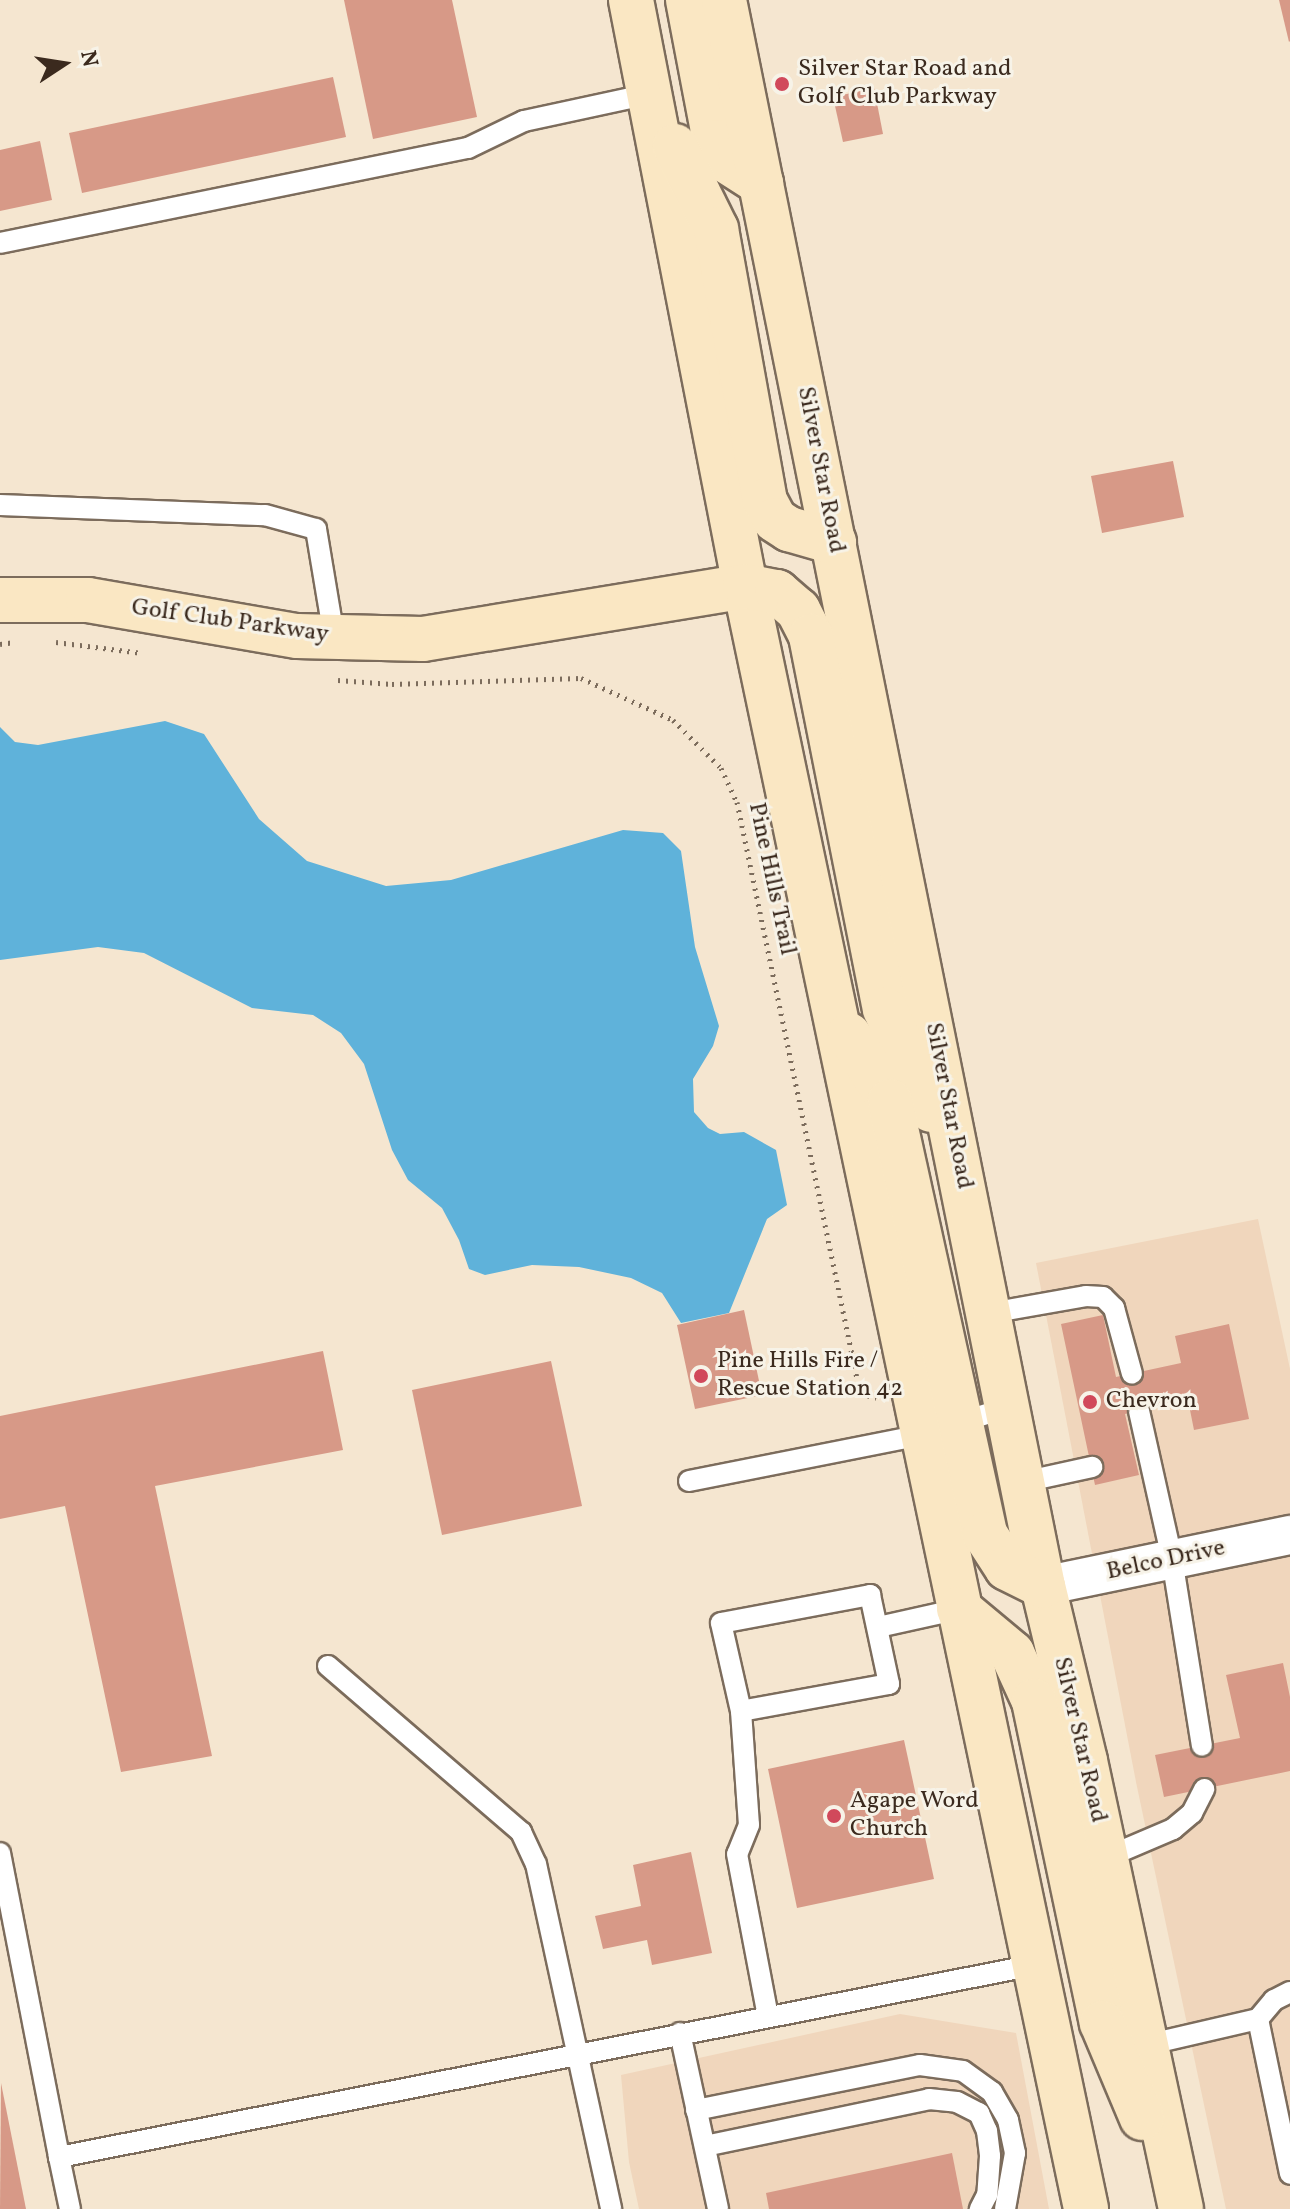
<!DOCTYPE html>
<style>
body{margin:0}
#map{position:relative;width:1290px;height:2209px;overflow:hidden;background:#f5e6d0;font-family:Vollkorn,serif}
div>[style]{position:absolute}
.built>*{inset:0;background:#f0d6bc}
.water>*{inset:0;background:#5fb2da}
.building>*{inset:0;background:#d79987}
.path>*{height:5px;margin-top:-2.5px;transform-origin:0;background:repeating-linear-gradient(90deg,#7c6c5c 0 2px,transparent 0 8px)}
.roads{filter:drop-shadow(2px 0 #7c6c5c) drop-shadow(-2px 0 #7c6c5c) drop-shadow(0 2px #7c6c5c) drop-shadow(0 -2px #7c6c5c)}
.lane>*{height:20px;margin:-10px;padding:0 10px;transform-origin:10px;border-radius:10px;background:#fff}
.street>*{height:38px;margin:-19px;padding:0 19px;transform-origin:19px;border-radius:19px;background:#fff}
.secondary>*{height:44px;margin:-22px;padding:0 22px;transform-origin:22px;border-radius:22px;background:#fae7c3}
.dots>*{width:22px;height:22px;translate:-50% -50%;box-sizing:border-box;border:4px solid #f7f3e8;border-radius:50%}
span{translate:-50% -50%;white-space:nowrap;text-align:center;line-height:1.15;-webkit-text-stroke:6px #f7f3e8;paint-order:stroke}
.poi-label{font-size:24px;color:#3b2a1e}
.left{translate:0 -50%;text-align:left}
.street-label{font-size:24px;color:#3b2a1e}
.north{position:absolute;left:24px;top:24px;width:80px;height:80px;-webkit-text-stroke:6px #f7f3e8;paint-order:stroke;rotate:78deg;font-size:22px;font-weight:700;line-height:32px;text-align:center;color:#3b2a1e}
.north::after{content:'';display:block;margin:auto;width:28px;height:36px;background:#3b2a1e;clip-path:polygon(50% 0,100% 100%,50% 72%,0 100%)}
</style>
<div id="map">
<div class="built">
<div style="clip-path:polygon(1258px 1219px,1290px 1369px,1290px 2209px,1226px 2209px,1136px 1782px,1036px 1263px)"></div>
<div style="clip-path:polygon(900px 2014px,1016px 2033px,1049px 2209px,639px 2209px,629px 2162px,621px 2075px)"></div>
</div>
<div class="water">
<div style="clip-path:polygon(165px 721px,204px 734px,259px 819px,307px 861px,386px 886px,451px 880px,623px 830px,663px 833px,681px 851px,695px 947px,719px 1026px,713px 1046px,693px 1079px,694px 1112px,708px 1128px,720px 1134px,744px 1132px,776px 1150px,787px 1205px,767px 1219px,729px 1313px,681px 1323px,662px 1293px,631px 1278px,579px 1267px,532px 1265px,485px 1275px,469px 1269px,459px 1240px,442px 1208px,408px 1180px,392px 1150px,364px 1064px,341px 1033px,313px 1015px,252px 1008px,144px 953px,98px 947px,0 960px,0 727px,15px 742px,38px 745px)"></div>
</div>
<div class="building">
<div style="clip-path:polygon(344px 0,452px 0,477px 117px,373px 139px)"></div>
<div style="clip-path:polygon(1279px 0,1290px 0,1290px 41px,1289px 42px)"></div>
<div style="clip-path:polygon(333px 77px,346px 137px,82px 193px,69px 133px)"></div>
<div style="clip-path:polygon(874px 88px,883px 134px,843px 142px,833px 97px)"></div>
<div style="clip-path:polygon(40px 141px,52px 200px,0 211px,0 150px)"></div>
<div style="clip-path:polygon(1173px 461px,1184px 517px,1102px 533px,1091px 476px)"></div>
<div style="clip-path:polygon(744px 1310px,762px 1395px,695px 1409px,677px 1325px)"></div>
<div style="clip-path:polygon(1103px 1315px,1116px 1377px,1181px 1363px,1175px 1336px,1229px 1324px,1249px 1419px,1194px 1430px,1188px 1400px,1125px 1414px,1139px 1475px,1095px 1485px,1061px 1324px)"></div>
<div style="clip-path:polygon(323px 1351px,343px 1450px,155px 1486px,212px 1756px,121px 1772px,65px 1506px,0 1519px,0 1416px)"></div>
<div style="clip-path:polygon(551px 1361px,582px 1506px,442px 1535px,412px 1390px)"></div>
<div style="clip-path:polygon(1283px 1663px,1290px 1697px,1290px 1771px,1164px 1797px,1155px 1755px,1240px 1738px,1226px 1675px)"></div>
<div style="clip-path:polygon(904px 1740px,934px 1879px,797px 1908px,768px 1769px)"></div>
<div style="clip-path:polygon(691px 1852px,712px 1953px,652px 1965px,647px 1940px,603px 1949px,595px 1916px,641px 1906px,633px 1865px)"></div>
<div style="clip-path:polygon(1px 2083px,26px 2209px,0 2209px)"></div>
<div style="clip-path:polygon(952px 2153px,963px 2209px,769px 2209px,766px 2193px)"></div>
</div>
<div class="path">
<div style="left:56px;top:642px;width:87px;rotate:7.3deg"></div>
<div style="left:0;top:644px;width:15px;rotate:-8deg"></div>
<div style="left:338px;top:680px;width:54px;rotate:4.2deg"></div>
<div style="left:392px;top:684px;width:189px;rotate:-1.8deg"></div>
<div style="left:581px;top:678px;width:101px;rotate:24.5deg"></div>
<div style="left:673px;top:720px;width:68px;rotate:45deg"></div>
<div style="left:721px;top:768px;width:38px;rotate:65deg"></div>
<div style="left:737px;top:802px;width:604px;rotate:78.24deg"></div>
<div style="left:860px;top:1393px;width:17px;rotate:17deg"></div>
</div>
<div class="roads">
<div class="lane">
<div style="left:0;top:243px;width:478px;rotate:-11.5deg"></div>
<div style="left:468px;top:148px;width:62px;rotate:-25.7deg"></div>
<div style="left:524px;top:121px;width:128px;rotate:-12.2deg"></div>
<div style="left:0;top:505px;width:265px;rotate:2.2deg"></div>
<div style="left:265px;top:515px;width:53px;rotate:15.4deg"></div>
<div style="left:316px;top:529px;width:109px;rotate:80.5deg"></div>
<div style="left:990px;top:1313px;width:97px;rotate:-10deg"></div>
<div style="left:1086px;top:1296px;width:17px;rotate:3deg"></div>
<div style="left:1103px;top:1297px;width:16px;rotate:45deg"></div>
<div style="left:1114px;top:1308px;width:68px;rotate:74.7deg"></div>
<div style="left:1139px;top:1411px;width:152px;rotate:77.4deg"></div>
<div style="left:1172px;top:1559px;width:189px;rotate:80.9deg"></div>
<div style="left:689px;top:1481px;width:237px;rotate:-11.2deg"></div>
<div style="left:921px;top:1435px;width:91px;rotate:-17.8deg"></div>
<div style="left:1023px;top:1482px;width:71px;rotate:-12.3deg"></div>
<div style="left:878px;top:1627px;width:83px;rotate:-12.5deg"></div>
<div style="left:328px;top:1666px;width:255px;rotate:40.7deg"></div>
<div style="left:521px;top:1832px;width:35px;rotate:65deg"></div>
<div style="left:536px;top:1864px;width:353px;rotate:77.7deg"></div>
<div style="left:741px;top:1711px;width:90px;rotate:-102.8deg"></div>
<div style="left:721px;top:1623px;width:152px;rotate:-10.6deg"></div>
<div style="left:870px;top:1595px;width:91px;rotate:77.9deg"></div>
<div style="left:889px;top:1684px;width:150px;rotate:169.7deg"></div>
<div style="left:741px;top:1711px;width:114px;rotate:86deg"></div>
<div style="left:749px;top:1825px;width:31px;rotate:112deg"></div>
<div style="left:737px;top:1854px;width:165px;rotate:79.2deg"></div>
<div style="left:0;top:1853px;width:310px;rotate:79deg"></div>
<div style="left:59px;top:2157px;width:994px;rotate:-11.14deg"></div>
<div style="left:1105px;top:1858px;width:74px;rotate:-23.1deg"></div>
<div style="left:1173px;top:1829px;width:25px;rotate:-40deg"></div>
<div style="left:1192px;top:1813px;width:27px;rotate:-63deg"></div>
<div style="left:1290px;top:1992px;width:18px;rotate:153deg"></div>
<div style="left:1274px;top:2000px;width:25px;rotate:130deg"></div>
<div style="left:1258px;top:2019px;width:158px;rotate:78.3deg"></div>
<div style="left:680px;top:2033px;width:180px;rotate:77.8deg"></div>
<div style="left:1146px;top:2045px;width:115px;rotate:-13.1deg"></div>
<div style="left:696px;top:2110px;width:228px;rotate:-11.4deg"></div>
<div style="left:920px;top:2065px;width:43px;rotate:7.9deg"></div>
<div style="left:963px;top:2071px;width:36px;rotate:36deg"></div>
<div style="left:992px;top:2092px;width:32px;rotate:60deg"></div>
<div style="left:1008px;top:2120px;width:34px;rotate:78deg"></div>
<div style="left:1015px;top:2153px;width:57px;rotate:100.1deg"></div>
<div style="left:705px;top:2146px;width:229px;rotate:-11.8deg"></div>
<div style="left:929px;top:2099px;width:28px;rotate:6deg"></div>
<div style="left:957px;top:2102px;width:25px;rotate:27deg"></div>
<div style="left:979px;top:2113px;width:20px;rotate:66deg"></div>
<div style="left:987px;top:2131px;width:25px;rotate:83deg"></div>
<div style="left:990px;top:2156px;width:39px;rotate:94deg"></div>
<div style="left:987px;top:2195px;width:16px;rotate:117deg"></div>
<div style="left:59px;top:2157px;width:53px;rotate:78.1deg"></div>
</div>
<div class="street">
<div style="left:1043px;top:1586px;width:252px;rotate:-11.7deg"></div>
</div>
<div class="secondary">
<div style="left:631px;top:0;width:597px;rotate:78.99deg"></div>
<div style="left:745px;top:586px;width:1658px;rotate:78.13deg"></div>
<div style="left:688px;top:0;width:145px;rotate:79.2deg"></div>
<div style="left:715px;top:142px;width:21px;rotate:61deg"></div>
<div style="left:725px;top:160px;width:43px;rotate:32.6deg"></div>
<div style="left:724px;top:0;width:1618px;rotate:78.63deg"></div>
<div style="left:1043px;top:1586px;width:180px;rotate:76.5deg"></div>
<div style="left:1085px;top:1761px;width:458px;rotate:77.9deg"></div>
<div style="left:675px;top:146px;width:93px;rotate:63.7deg"></div>
<div style="left:716px;top:229px;width:276px;rotate:79.8deg"></div>
<div style="left:765px;top:501px;width:21px;rotate:62deg"></div>
<div style="left:775px;top:520px;width:17px;rotate:33deg"></div>
<div style="left:789px;top:529px;width:47px;rotate:16.1deg"></div>
<div style="left:0;top:600px;width:88px"></div>
<div style="left:88px;top:600px;width:212px;rotate:9.8deg"></div>
<div style="left:297px;top:636px;width:126px;rotate:1.4deg"></div>
<div style="left:423px;top:639px;width:326px;rotate:-9.3deg"></div>
<div style="left:745px;top:586px;width:33px;rotate:11deg"></div>
<div style="left:777px;top:592px;width:28px;rotate:41deg"></div>
<div style="left:798px;top:610px;width:29px;rotate:63deg"></div>
<div style="left:811px;top:636px;width:380px;rotate:78.8deg"></div>
<div style="left:885px;top:1009px;width:111px;rotate:65.5deg"></div>
<div style="left:849px;top:1035px;width:78px;rotate:58.2deg"></div>
<div style="left:890px;top:1101px;width:443px;rotate:77.6deg"></div>
<div style="left:985px;top:1534px;width:40px;rotate:57.1deg"></div>
<div style="left:1007px;top:1568px;width:40px;rotate:26.6deg"></div>
<div style="left:959px;top:1609px;width:69px;rotate:39.7deg"></div>
<div style="left:1012px;top:1653px;width:53px;rotate:65.4deg"></div>
<div style="left:1034px;top:1701px;width:329px;rotate:78.1deg"></div>
<div style="left:1102px;top:2023px;width:103px;rotate:67.2deg"></div>
</div>
</div>
<div class="dots">
<div style="left:782px;top:84px;background:#d1495b"></div>
<div style="left:701px;top:1376px;background:#d1495b"></div>
<div style="left:1090px;top:1402px;background:#d1495b"></div>
<div style="left:834px;top:1816px;background:#d1495b"></div>
</div>
<div class="poi-label">
<span class="left" style="left:798px;top:84px">Silver Star Road and<br>Golf Club Parkway</span>
<span class="left" style="left:717px;top:1376px">Pine Hills Fire /<br>Rescue Station 42</span>
<span class="left" style="left:1106px;top:1402px">Chevron</span>
<span class="left" style="left:850px;top:1816px">Agape Word<br>Church</span>
</div>
<div class="street-label">
<span style="left:820px;top:470px;rotate:79deg">Silver Star Road</span>
<span style="left:230px;top:622px;rotate:8deg">Golf Club Parkway</span>
<span style="left:771px;top:879px;rotate:78deg">Pine Hills Trail</span>
<span style="left:948px;top:1106px;rotate:79deg">Silver Star Road</span>
<span style="left:1166px;top:1561px;rotate:-12deg">Belco Drive</span>
<span style="left:1079px;top:1740px;rotate:77deg">Silver Star Road</span>
</div>
<div class="north">N</div>
</div>
